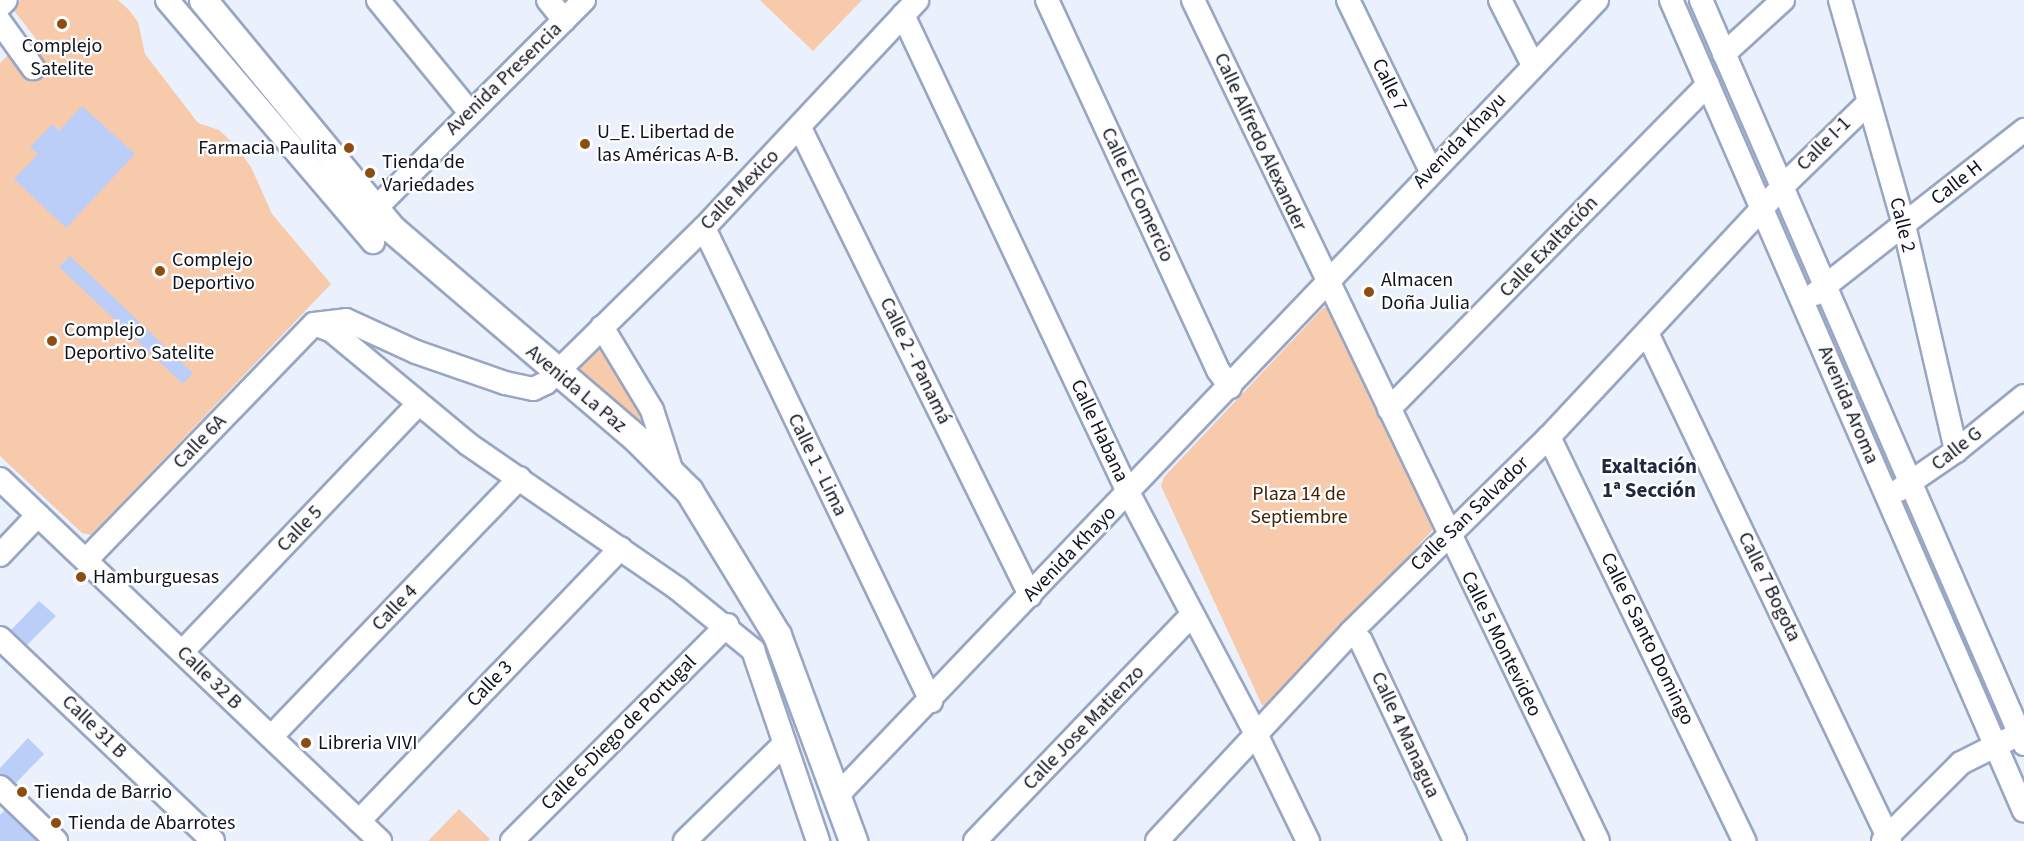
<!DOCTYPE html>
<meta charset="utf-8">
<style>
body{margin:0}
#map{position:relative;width:2024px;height:841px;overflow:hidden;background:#eaf0fc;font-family:"Source Sans 3",sans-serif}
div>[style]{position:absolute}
.green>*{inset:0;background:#f6caaa}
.building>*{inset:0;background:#bbcef7}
.roads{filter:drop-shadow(2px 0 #98a6c3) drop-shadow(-2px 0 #98a6c3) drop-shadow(0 2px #98a6c3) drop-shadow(0 -2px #98a6c3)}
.minor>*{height:22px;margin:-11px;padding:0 11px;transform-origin:11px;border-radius:11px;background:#fff}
.major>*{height:27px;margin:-13.5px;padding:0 13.5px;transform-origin:13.5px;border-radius:13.5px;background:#fff}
.dots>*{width:16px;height:16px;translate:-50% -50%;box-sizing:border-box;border:3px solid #fff;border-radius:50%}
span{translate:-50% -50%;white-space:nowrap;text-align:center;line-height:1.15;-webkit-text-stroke:4.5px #fff;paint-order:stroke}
.poi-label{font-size:20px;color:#0f131e}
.left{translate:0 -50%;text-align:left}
.right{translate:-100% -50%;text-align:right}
.street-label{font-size:20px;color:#0f131e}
.park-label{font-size:20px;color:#422205}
.neighbourhood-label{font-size:21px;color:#1e2940;font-weight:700}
</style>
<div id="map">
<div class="green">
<div style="clip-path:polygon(21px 0,118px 0,129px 10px,138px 22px,145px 54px,198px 123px,219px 130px,235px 145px,251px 167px,272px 214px,331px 284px,91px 535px,82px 533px,0 456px,0 63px,10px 53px,33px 80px,47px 67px,31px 46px,37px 40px,12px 8px)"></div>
<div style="clip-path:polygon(760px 0,862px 0,813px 51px)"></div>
<div style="clip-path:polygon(1333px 305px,1438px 524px,1270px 707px,1262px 705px,1161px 486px,1164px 477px,1323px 308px)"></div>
<div style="clip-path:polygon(603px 346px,640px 403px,650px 439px,575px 372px)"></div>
<div style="clip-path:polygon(459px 809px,490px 839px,488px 841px,428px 841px)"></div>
</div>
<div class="building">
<div style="clip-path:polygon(82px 106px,135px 154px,66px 228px,14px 179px,38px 154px,30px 147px,52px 124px,59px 131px)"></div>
<div style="clip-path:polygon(70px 256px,193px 373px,183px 384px,59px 267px)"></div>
<div style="clip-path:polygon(39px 601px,56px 616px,27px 645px,11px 630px)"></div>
<div style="clip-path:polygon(28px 738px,44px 754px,16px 783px,0 774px,0 768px)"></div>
<div style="clip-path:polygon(5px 810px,37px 841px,0 841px,0 815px)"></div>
</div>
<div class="roads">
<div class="minor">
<div style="left:167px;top:0;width:318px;rotate:49.6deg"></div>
<div style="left:378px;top:0;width:144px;rotate:50.7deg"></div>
<div style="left:548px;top:0;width:26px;rotate:51deg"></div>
<div style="left:1047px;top:0;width:408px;rotate:65.2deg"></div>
<div style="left:1218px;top:370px;width:21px;rotate:55deg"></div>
<div style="left:1193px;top:0;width:933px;rotate:64.29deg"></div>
<div style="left:1348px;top:0;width:190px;rotate:64.1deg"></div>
<div style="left:1500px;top:0;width:73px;rotate:63.1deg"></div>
<div style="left:1671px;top:0;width:884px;rotate:66.48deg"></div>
<div style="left:1701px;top:0;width:811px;rotate:66.53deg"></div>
<div style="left:1840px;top:0;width:234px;rotate:74.1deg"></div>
<div style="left:1904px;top:225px;width:232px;rotate:77deg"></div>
<div style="left:0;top:6px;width:8px;rotate:-45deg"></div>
<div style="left:903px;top:15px;width:530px;rotate:64.74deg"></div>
<div style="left:1129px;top:494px;width:272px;rotate:62.1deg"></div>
<div style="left:1256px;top:734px;width:119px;rotate:64.1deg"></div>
<div style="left:0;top:22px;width:57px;rotate:54.3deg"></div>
<div style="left:1724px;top:54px;width:80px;rotate:-42.5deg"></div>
<div style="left:800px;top:128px;width:521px;rotate:63.78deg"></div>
<div style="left:374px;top:210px;width:297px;rotate:-45deg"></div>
<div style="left:704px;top:228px;width:525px;rotate:64.36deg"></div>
<div style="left:1815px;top:294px;width:266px;rotate:-38.1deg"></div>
<div style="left:314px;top:324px;width:32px;rotate:-7deg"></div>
<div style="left:346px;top:320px;width:77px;rotate:24.6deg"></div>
<div style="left:416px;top:352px;width:94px;rotate:19.2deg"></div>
<div style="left:505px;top:383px;width:29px;rotate:12deg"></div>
<div style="left:533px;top:389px;width:14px;rotate:-25deg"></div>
<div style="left:546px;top:383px;width:221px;rotate:-44.5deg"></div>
<div style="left:704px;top:228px;width:312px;rotate:-46.9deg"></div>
<div style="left:314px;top:324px;width:19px;rotate:21deg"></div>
<div style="left:332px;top:331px;width:177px;rotate:39.7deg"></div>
<div style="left:468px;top:444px;width:255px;rotate:34.6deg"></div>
<div style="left:678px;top:589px;width:97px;rotate:39.1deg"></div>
<div style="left:753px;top:650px;width:202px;rotate:71.2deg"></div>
<div style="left:602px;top:327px;width:97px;rotate:58.9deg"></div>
<div style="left:652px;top:410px;width:65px;rotate:72.1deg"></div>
<div style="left:1647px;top:333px;width:563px;rotate:64.44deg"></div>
<div style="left:1389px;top:409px;width:455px;rotate:-45.5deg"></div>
<div style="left:1549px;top:437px;width:449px;rotate:64.2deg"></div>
<div style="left:0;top:479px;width:525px;rotate:43.61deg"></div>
<div style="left:1899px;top:490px;width:69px;rotate:-34.4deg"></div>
<div style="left:1956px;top:451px;width:87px;rotate:-39deg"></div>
<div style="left:0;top:555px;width:55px;rotate:-46.5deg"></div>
<div style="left:86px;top:560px;width:328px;rotate:-46deg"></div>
<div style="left:1351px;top:632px;width:13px;rotate:42deg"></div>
<div style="left:1361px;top:641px;width:221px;rotate:64.8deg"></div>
<div style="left:0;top:638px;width:294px;rotate:43.6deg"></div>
<div style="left:182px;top:652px;width:342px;rotate:-46.4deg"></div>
<div style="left:271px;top:737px;width:359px;rotate:-46.2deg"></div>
<div style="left:0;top:787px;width:78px;rotate:44deg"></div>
<div style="left:836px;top:797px;width:1102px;rotate:-46.32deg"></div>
<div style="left:359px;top:821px;width:378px;rotate:-46.2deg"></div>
<div style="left:512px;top:841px;width:305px;rotate:-45.1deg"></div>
<div style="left:685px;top:841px;width:139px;rotate:-44.4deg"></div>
<div style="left:975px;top:841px;width:313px;rotate:-46.2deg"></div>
<div style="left:1157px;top:841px;width:285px;rotate:-47.1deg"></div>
<div style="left:1351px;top:632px;width:278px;rotate:-44.6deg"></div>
<div style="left:1549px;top:437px;width:342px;rotate:-47deg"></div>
<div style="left:1782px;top:187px;width:120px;rotate:-44.3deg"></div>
<div style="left:1883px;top:841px;width:110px;rotate:-45deg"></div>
<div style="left:1961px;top:763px;width:54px;rotate:-26.6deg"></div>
</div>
<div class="major">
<div style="left:203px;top:0;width:297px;rotate:50.5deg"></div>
<div style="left:392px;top:229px;width:324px;rotate:40.6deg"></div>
<div style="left:638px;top:440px;width:72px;rotate:45deg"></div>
<div style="left:689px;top:491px;width:169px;rotate:58.6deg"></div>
<div style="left:777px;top:635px;width:220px;rotate:69.7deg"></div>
</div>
</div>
<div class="dots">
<div style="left:62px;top:24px;background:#8b4d12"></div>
<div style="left:585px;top:144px;background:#8b4d12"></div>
<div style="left:349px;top:148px;background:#8b4d12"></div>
<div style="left:370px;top:173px;background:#8b4d12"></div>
<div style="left:160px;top:271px;background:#8b4d12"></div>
<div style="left:1369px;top:292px;background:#8b4d12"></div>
<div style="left:52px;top:341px;background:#8b4d12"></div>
<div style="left:81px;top:577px;background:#8b4d12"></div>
<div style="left:306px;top:743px;background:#8b4d12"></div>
<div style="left:22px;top:792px;background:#8b4d12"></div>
<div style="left:56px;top:823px;background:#8b4d12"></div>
</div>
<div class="poi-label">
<span style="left:62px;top:58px">Complejo<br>Satelite</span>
<span class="left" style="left:597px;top:144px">U_E. Libertad de<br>las Américas A-B.</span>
<span class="right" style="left:337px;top:148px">Farmacia Paulita</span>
<span class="left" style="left:382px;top:174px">Tienda de<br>Variedades</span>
<span class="left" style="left:172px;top:272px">Complejo<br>Deportivo</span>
<span class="left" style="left:1381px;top:292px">Almacen<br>Doña Julia</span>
<span class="left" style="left:64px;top:342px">Complejo<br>Deportivo Satelite</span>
<span class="left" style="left:93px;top:577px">Hamburguesas</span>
<span class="left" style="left:318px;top:743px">Libreria VIVI</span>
<span class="left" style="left:34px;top:792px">Tienda de Barrio</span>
<span class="left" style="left:68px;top:823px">Tienda de Abarrotes</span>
</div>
<div class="street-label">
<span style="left:504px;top:79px;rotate:-44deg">Avenida Presencia</span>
<span style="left:1389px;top:85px;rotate:64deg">Calle 7</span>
<span style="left:1460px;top:141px;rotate:-46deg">Avenida Khayu</span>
<span style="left:1260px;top:142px;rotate:65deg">Calle Alfredo Alexander</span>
<span style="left:1824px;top:144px;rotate:-45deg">Calle I-1</span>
<span style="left:1957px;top:183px;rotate:-38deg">Calle H</span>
<span style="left:740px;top:190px;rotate:-46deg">Calle Mexico</span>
<span style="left:1137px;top:195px;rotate:65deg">Calle El Comercio</span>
<span style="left:1902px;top:225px;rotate:76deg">Calle 2</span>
<span style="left:1549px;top:247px;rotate:-46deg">Calle Exaltación</span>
<span style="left:915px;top:361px;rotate:64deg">Calle 2 - Panamá</span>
<span style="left:576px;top:389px;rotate:40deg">Avenida La Paz</span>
<span style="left:1848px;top:405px;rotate:67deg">Avenida Aroma</span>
<span style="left:1099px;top:431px;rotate:65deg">Calle Habana</span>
<span style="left:200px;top:442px;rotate:-46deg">Calle 6A</span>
<span style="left:1957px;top:449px;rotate:-38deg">Calle G</span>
<span style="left:817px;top:465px;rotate:64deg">Calle 1 - Lima</span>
<span style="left:1470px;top:514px;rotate:-44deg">Calle San Salvador</span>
<span style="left:300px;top:529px;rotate:-46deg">Calle 5</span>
<span style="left:1070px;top:554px;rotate:-46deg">Avenida Khayo</span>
<span style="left:1769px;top:587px;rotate:64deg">Calle 7 Bogota</span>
<span style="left:395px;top:608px;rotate:-46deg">Calle 4</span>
<span style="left:1647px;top:639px;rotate:64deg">Calle 6 Santo Domingo</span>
<span style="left:1501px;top:644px;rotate:64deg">Calle 5 Montevideo</span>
<span style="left:209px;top:678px;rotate:44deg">Calle 32 B</span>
<span style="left:490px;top:684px;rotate:-46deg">Calle 3</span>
<span style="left:94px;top:727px;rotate:44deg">Calle 31 B</span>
<span style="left:1084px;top:728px;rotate:-46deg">Calle Jose Matienzo</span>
<span style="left:619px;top:733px;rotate:-45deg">Calle 6-Diego de Portugal</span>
<span style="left:1405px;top:735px;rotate:65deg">Calle 4 Managua</span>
</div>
<div class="park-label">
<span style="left:1299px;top:506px">Plaza 14 de<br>Septiembre</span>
</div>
<div class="neighbourhood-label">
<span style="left:1649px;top:478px">Exaltación<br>1ª Sección</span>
</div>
</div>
